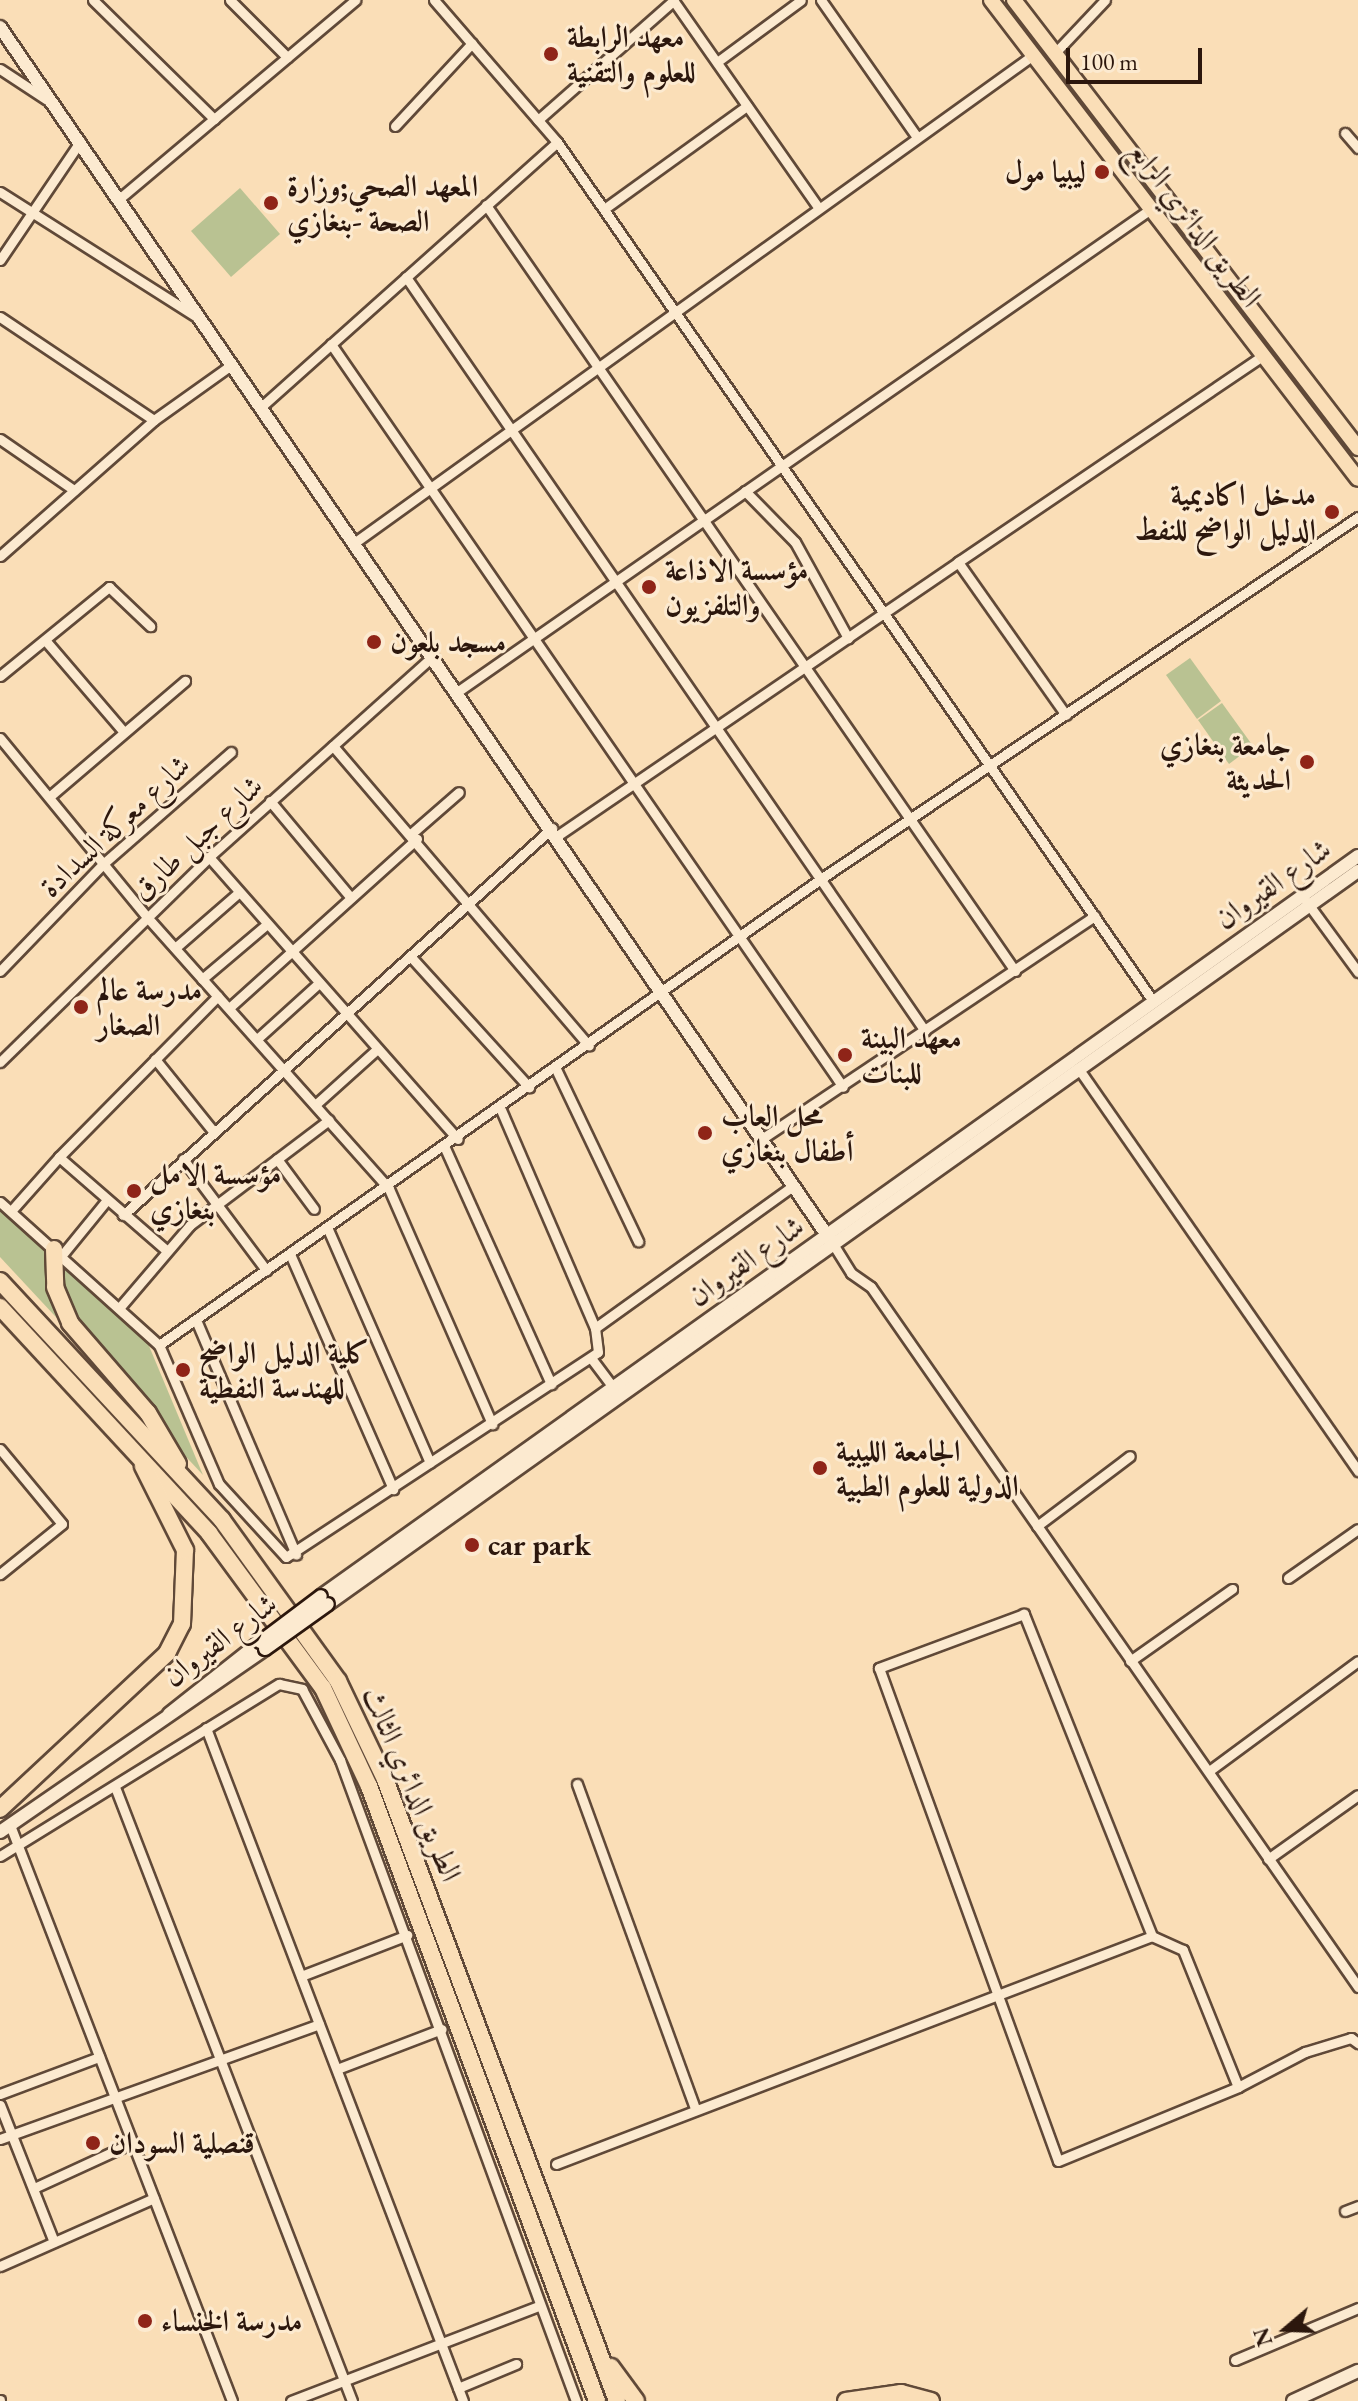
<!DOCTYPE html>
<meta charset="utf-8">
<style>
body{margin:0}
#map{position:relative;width:1358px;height:2401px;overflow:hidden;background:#fadeb7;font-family:"EB Garamond",Amiri,serif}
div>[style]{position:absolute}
.green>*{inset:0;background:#b9c292}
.roads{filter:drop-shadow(2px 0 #604938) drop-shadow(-2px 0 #604938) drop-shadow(0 2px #604938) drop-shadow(0 -2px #604938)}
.street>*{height:9px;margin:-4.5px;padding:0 4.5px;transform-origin:4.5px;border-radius:4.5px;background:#fcead0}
.secondary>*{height:12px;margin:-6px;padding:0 6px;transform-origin:6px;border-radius:6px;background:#fcead0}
.primary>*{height:14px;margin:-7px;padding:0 7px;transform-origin:7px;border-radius:7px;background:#fadeb7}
.highway>*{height:16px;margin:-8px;padding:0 8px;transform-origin:8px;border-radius:8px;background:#fadeb7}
.bridges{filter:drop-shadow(2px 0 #2c170d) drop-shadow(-2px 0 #2c170d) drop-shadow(0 2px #2c170d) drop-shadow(0 -2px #2c170d)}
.secondary-bridge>*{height:12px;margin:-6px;padding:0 6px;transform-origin:6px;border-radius:6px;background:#fcead0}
.dots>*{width:22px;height:22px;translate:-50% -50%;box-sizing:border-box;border:4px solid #fcead0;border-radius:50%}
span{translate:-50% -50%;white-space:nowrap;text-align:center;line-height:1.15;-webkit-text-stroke:6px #fcead0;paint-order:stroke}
.poi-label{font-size:30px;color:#2c170d;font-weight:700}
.left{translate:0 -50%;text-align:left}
.right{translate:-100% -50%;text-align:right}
.street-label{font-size:30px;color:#2c170d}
.north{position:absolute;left:1246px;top:2289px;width:80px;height:80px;-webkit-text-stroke:6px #fcead0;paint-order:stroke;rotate:251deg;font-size:22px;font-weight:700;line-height:32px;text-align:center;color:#2c170d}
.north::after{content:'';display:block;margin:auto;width:28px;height:36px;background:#2c170d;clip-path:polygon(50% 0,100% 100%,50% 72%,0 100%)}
.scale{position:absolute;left:1066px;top:48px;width:136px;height:36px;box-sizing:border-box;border:4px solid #2c170d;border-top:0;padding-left:10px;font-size:24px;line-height:28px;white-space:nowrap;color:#2c170d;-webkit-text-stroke:6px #fcead0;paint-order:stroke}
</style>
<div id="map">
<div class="green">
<div style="clip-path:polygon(240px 188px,280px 234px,231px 277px,191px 231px)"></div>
<div style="clip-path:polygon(1190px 658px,1221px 701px,1197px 719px,1166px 675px)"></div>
<div style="clip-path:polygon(1222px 703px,1253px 746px,1229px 764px,1198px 720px)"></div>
<div style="clip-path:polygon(0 1209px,144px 1334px,203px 1475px,0 1257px)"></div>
</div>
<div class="roads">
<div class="street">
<div style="left:93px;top:0;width:170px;rotate:44.5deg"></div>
<div style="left:230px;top:0;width:81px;rotate:45deg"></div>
<div style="left:434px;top:0;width:188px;rotate:49.1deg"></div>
<div style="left:557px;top:142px;width:1046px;rotate:55.25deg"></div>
<div style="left:673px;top:0;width:253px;rotate:55deg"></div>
<div style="left:821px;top:0;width:167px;rotate:55deg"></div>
<div style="left:1054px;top:54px;width:74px;rotate:-46.6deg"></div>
<div style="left:717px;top:62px;width:104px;rotate:-36.4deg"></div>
<div style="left:0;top:69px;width:56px;rotate:33.4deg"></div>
<div style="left:538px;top:120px;width:181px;rotate:-41.4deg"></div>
<div style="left:395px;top:126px;width:113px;rotate:-47.1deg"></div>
<div style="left:1345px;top:133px;width:20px;rotate:49deg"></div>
<div style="left:0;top:192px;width:233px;rotate:32.4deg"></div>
<div style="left:119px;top:199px;width:309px;rotate:-40.1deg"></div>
<div style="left:486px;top:205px;width:931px;rotate:55.37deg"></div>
<div style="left:604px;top:209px;width:176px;rotate:-35.8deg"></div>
<div style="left:0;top:260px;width:143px;rotate:-55.9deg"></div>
<div style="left:406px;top:277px;width:915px;rotate:55.46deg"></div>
<div style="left:0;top:317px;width:185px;rotate:33.8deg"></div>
<div style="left:331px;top:344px;width:902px;rotate:55.43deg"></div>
<div style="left:261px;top:407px;width:397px;rotate:-41.8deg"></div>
<div style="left:0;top:439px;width:90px;rotate:34.6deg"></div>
<div style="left:745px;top:491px;width:71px;rotate:45.6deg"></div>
<div style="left:795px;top:542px;width:110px;rotate:61.1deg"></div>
<div style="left:354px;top:543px;width:836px;rotate:-35.7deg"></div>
<div style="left:0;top:556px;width:205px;rotate:-41.4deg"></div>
<div style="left:154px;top:420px;width:95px;rotate:-35.5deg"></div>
<div style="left:958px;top:562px;width:367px;rotate:-34.1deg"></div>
<div style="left:45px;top:640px;width:120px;rotate:49.4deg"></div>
<div style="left:0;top:676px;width:141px;rotate:-39.2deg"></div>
<div style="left:109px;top:587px;width:57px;rotate:43.6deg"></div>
<div style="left:457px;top:692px;width:847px;rotate:-34.85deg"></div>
<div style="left:0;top:738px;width:232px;rotate:50.6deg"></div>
<div style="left:147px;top:917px;width:364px;rotate:48.3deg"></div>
<div style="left:389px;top:1189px;width:257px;rotate:66.3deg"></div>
<div style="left:333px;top:746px;width:394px;rotate:49.5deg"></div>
<div style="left:49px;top:797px;width:179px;rotate:-40.5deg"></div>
<div style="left:270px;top:801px;width:126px;rotate:50.1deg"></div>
<div style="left:412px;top:833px;width:62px;rotate:-41.1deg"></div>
<div style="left:557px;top:836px;width:486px;rotate:-34.3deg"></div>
<div style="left:958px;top:562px;width:187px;rotate:54.8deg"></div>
<div style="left:209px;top:857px;width:376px;rotate:48.6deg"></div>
<div style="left:1306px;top:901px;width:88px;rotate:53.8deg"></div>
<div style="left:175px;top:948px;width:84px;rotate:-41.1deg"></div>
<div style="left:411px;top:957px;width:176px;rotate:47.8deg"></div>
<div style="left:0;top:971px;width:149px;rotate:-46.1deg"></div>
<div style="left:103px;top:864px;width:170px;rotate:-41.2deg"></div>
<div style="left:202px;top:979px;width:85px;rotate:-40.2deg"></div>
<div style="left:229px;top:1008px;width:253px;rotate:-42deg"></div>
<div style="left:257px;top:1039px;width:84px;rotate:-42.1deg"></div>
<div style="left:155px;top:1059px;width:91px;rotate:51.2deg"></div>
<div style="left:0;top:1062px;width:293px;rotate:-44.4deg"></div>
<div style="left:209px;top:857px;width:301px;rotate:-41.9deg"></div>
<div style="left:1078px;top:1068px;width:491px;rotate:55.2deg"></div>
<div style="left:556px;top:1069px;width:191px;rotate:64.5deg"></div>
<div style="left:315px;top:1105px;width:82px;rotate:-42deg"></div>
<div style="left:763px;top:1138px;width:399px;rotate:-33.8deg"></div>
<div style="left:445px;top:1148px;width:259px;rotate:65.8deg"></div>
<div style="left:183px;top:1159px;width:139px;rotate:53.2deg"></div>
<div style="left:277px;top:1159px;width:62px;rotate:53.5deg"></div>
<div style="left:0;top:1202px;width:214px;rotate:42deg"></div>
<div style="left:159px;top:1345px;width:151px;rotate:66.7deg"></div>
<div style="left:219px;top:1484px;width:99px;rotate:47.5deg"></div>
<div style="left:286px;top:1557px;width:373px;rotate:-33.3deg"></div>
<div style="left:598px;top:1352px;width:24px;rotate:-97deg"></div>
<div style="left:595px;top:1328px;width:237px;rotate:-113.3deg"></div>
<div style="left:11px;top:1211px;width:72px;rotate:-48.4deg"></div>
<div style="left:123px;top:1215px;width:578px;rotate:-42.05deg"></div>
<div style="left:327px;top:1227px;width:257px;rotate:66.4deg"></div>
<div style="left:833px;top:1244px;width:34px;rotate:58deg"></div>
<div style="left:851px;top:1273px;width:24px;rotate:35deg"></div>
<div style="left:871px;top:1287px;width:853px;rotate:55.17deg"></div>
<div style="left:166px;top:1250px;width:142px;rotate:-139deg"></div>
<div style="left:59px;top:1157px;width:226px;rotate:-45.4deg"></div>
<div style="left:290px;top:1254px;width:257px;rotate:66.3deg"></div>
<div style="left:62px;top:1255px;width:70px;rotate:-50.8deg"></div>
<div style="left:120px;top:1307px;width:108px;rotate:-49.5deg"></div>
<div style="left:190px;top:1225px;width:174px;rotate:-37.1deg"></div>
<div style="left:196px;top:1320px;width:255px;rotate:66.9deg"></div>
<div style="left:595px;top:1328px;width:245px;rotate:-35.7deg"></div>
<div style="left:159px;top:1345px;width:811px;rotate:-35.16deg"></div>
<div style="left:822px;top:878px;width:646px;rotate:-33.96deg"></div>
<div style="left:591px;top:1358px;width:38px;rotate:53deg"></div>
<div style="left:0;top:1449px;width:97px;rotate:50.4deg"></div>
<div style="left:62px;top:1524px;width:80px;rotate:141.1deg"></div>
<div style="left:1037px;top:1526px;width:116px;rotate:-37deg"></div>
<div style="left:1288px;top:1578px;width:85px;rotate:-35deg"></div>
<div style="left:1130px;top:1661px;width:125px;rotate:-35.2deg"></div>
<div style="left:206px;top:1728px;width:720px;rotate:69.1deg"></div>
<div style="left:1209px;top:1771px;width:185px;rotate:-36.4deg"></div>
<div style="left:577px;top:1784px;width:345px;rotate:70deg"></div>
<div style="left:115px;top:1787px;width:658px;rotate:68.89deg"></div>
<div style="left:10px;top:1825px;width:617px;rotate:68.92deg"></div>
<div style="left:0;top:1856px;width:328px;rotate:-31.7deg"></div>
<div style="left:279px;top:1684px;width:24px;rotate:12deg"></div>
<div style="left:302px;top:1689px;width:81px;rotate:61.8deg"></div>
<div style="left:340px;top:1760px;width:683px;rotate:69.79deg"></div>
<div style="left:1268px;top:1859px;width:110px;rotate:-35.4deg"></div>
<div style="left:301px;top:1976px;width:114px;rotate:-21.1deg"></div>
<div style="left:337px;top:2069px;width:112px;rotate:-20.9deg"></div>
<div style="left:1238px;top:2087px;width:148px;rotate:-111.9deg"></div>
<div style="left:1183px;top:1950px;width:34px;rotate:-156deg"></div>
<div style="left:1152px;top:1936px;width:347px;rotate:-111.7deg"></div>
<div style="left:1024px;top:1614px;width:155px;rotate:159.6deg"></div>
<div style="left:879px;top:1668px;width:524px;rotate:70.04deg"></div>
<div style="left:1058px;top:2161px;width:195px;rotate:-22.3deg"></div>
<div style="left:1238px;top:2087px;width:76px;rotate:-27.6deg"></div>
<div style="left:1305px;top:2052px;width:48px;rotate:-16.9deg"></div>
<div style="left:1351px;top:2038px;width:9px;rotate:36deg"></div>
<div style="left:0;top:2094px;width:106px;rotate:-20.5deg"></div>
<div style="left:0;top:2105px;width:147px;rotate:68.5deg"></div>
<div style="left:0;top:2139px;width:339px;rotate:-19.8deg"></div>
<div style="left:556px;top:2164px;width:638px;rotate:-20.93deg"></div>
<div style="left:34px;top:2188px;width:108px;rotate:-24.7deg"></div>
<div style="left:1345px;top:2211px;width:14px;rotate:-21deg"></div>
<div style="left:0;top:2266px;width:168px;rotate:-23.8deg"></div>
<div style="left:1235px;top:2360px;width:134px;rotate:-22.9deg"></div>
<div style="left:458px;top:2388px;width:63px;rotate:-22.5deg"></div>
<div style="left:0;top:2400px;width:1px;rotate:90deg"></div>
<div style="left:291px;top:2401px;width:266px;rotate:-21deg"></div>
</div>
<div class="secondary">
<div style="left:0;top:27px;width:1475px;rotate:55.61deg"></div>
<div style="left:321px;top:1596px;width:1274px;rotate:-35.51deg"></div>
<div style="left:328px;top:1604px;width:1264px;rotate:-35.44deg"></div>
<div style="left:169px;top:1714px;width:116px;rotate:-38.4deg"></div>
<div style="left:0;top:1832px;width:322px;rotate:-34.6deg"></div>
<div style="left:1293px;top:2401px;width:72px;rotate:-24.8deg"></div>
</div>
<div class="primary">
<div style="left:991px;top:0;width:603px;rotate:52.54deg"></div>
<div style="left:1014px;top:0;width:565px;rotate:52.48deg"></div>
</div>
<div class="highway">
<div style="left:54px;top:1249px;width:38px;rotate:88deg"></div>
<div style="left:55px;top:1287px;width:39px;rotate:67deg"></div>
<div style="left:70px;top:1323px;width:119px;rotate:49.1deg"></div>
<div style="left:148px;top:1413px;width:59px;rotate:59.5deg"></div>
<div style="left:0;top:1281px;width:326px;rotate:47.1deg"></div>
<div style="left:222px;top:1520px;width:198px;rotate:54.2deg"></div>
<div style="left:338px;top:1681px;width:109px;rotate:64.4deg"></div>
<div style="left:385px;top:1779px;width:664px;rotate:69.54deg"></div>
<div style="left:0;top:1307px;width:308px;rotate:47.2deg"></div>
<div style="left:209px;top:1533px;width:192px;rotate:53.7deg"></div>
<div style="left:323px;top:1688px;width:108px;rotate:64.9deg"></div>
<div style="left:369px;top:1786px;width:656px;rotate:69.66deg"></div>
<div style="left:0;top:1809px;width:229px;rotate:-43deg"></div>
<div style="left:167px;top:1653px;width:33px;rotate:-63deg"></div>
<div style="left:182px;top:1624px;width:74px;rotate:-87.7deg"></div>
<div style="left:185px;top:1550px;width:94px;rotate:-116.6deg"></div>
<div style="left:611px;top:2367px;width:42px;rotate:53.7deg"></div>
<div style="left:846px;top:2401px;width:56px;rotate:-8.3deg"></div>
<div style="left:901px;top:2393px;width:31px;rotate:15deg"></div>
</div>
</div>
<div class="bridges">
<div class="secondary-bridge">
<div style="left:260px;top:1642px;width:76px;rotate:-37deg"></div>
<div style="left:265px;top:1649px;width:77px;rotate:-35.5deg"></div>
</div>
</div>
<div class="dots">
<div style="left:551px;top:54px;background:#8f2418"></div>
<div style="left:1102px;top:172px;background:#8f2418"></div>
<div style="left:271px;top:203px;background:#8f2418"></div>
<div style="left:1332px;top:512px;background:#8f2418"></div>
<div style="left:649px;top:587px;background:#8f2418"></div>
<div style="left:374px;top:642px;background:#8f2418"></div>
<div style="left:1307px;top:762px;background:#8f2418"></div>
<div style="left:81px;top:1007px;background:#8f2418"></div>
<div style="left:845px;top:1055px;background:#8f2418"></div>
<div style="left:705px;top:1133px;background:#8f2418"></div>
<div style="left:134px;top:1191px;background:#8f2418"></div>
<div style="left:183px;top:1370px;background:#8f2418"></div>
<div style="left:820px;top:1468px;background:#8f2418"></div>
<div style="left:472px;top:1545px;background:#8f2418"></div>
<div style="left:93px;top:2143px;background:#8f2418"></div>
<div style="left:145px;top:2321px;background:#8f2418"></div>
</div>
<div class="poi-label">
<span class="left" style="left:567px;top:54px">معهد الرابطة<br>للعلوم والتقنية</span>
<span class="right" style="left:1086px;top:172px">ليبيا مول</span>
<span class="left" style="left:287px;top:203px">المعهد الصحي;وزارة<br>الصحة -بنغازي</span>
<span class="right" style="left:1316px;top:512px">مدخل اكاديمية<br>الدليل الواضح للنفط</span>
<span class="left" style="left:665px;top:587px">مؤسسة الاذاعة<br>والتلفزيون</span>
<span class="left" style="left:390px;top:642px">مسجد بلعون</span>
<span class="right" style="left:1291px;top:762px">جامعة بنغازي<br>الحديثة</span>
<span class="left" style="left:97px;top:1007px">مدرسة عالم<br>الصغار</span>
<span class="left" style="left:861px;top:1055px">معهد البينة<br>للبنات</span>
<span class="left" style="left:721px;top:1133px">محل العاب<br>أطفال بنغازي</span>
<span class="left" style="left:150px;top:1191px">مؤسسة الامل<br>بنغازي</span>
<span class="left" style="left:199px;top:1370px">كلية الدليل الواضح<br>للهندسة النفطية</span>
<span class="left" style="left:836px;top:1468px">الجامعة الليبية<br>الدولية للعلوم الطبية</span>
<span class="left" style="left:488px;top:1545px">car park</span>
<span class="left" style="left:109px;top:2143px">قنصلية السودان</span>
<span class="left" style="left:161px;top:2321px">مدرسة الخنساء</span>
</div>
<div class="street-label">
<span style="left:1195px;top:224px;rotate:53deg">الطريق الدائري الرابع</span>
<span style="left:115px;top:826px;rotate:-43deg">شارع معركة السدادة</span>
<span style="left:197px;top:838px;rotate:-43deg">شارع جبل طارق</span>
<span style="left:1273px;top:884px;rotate:-35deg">شارع القيروان</span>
<span style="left:746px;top:1261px;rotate:-35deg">شارع القيروان</span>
<span style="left:220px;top:1640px;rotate:-37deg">شارع القيروان</span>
<span style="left:412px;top:1784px;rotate:67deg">الطريق الدائري الثالث</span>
</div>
<div class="north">N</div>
<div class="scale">100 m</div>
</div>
